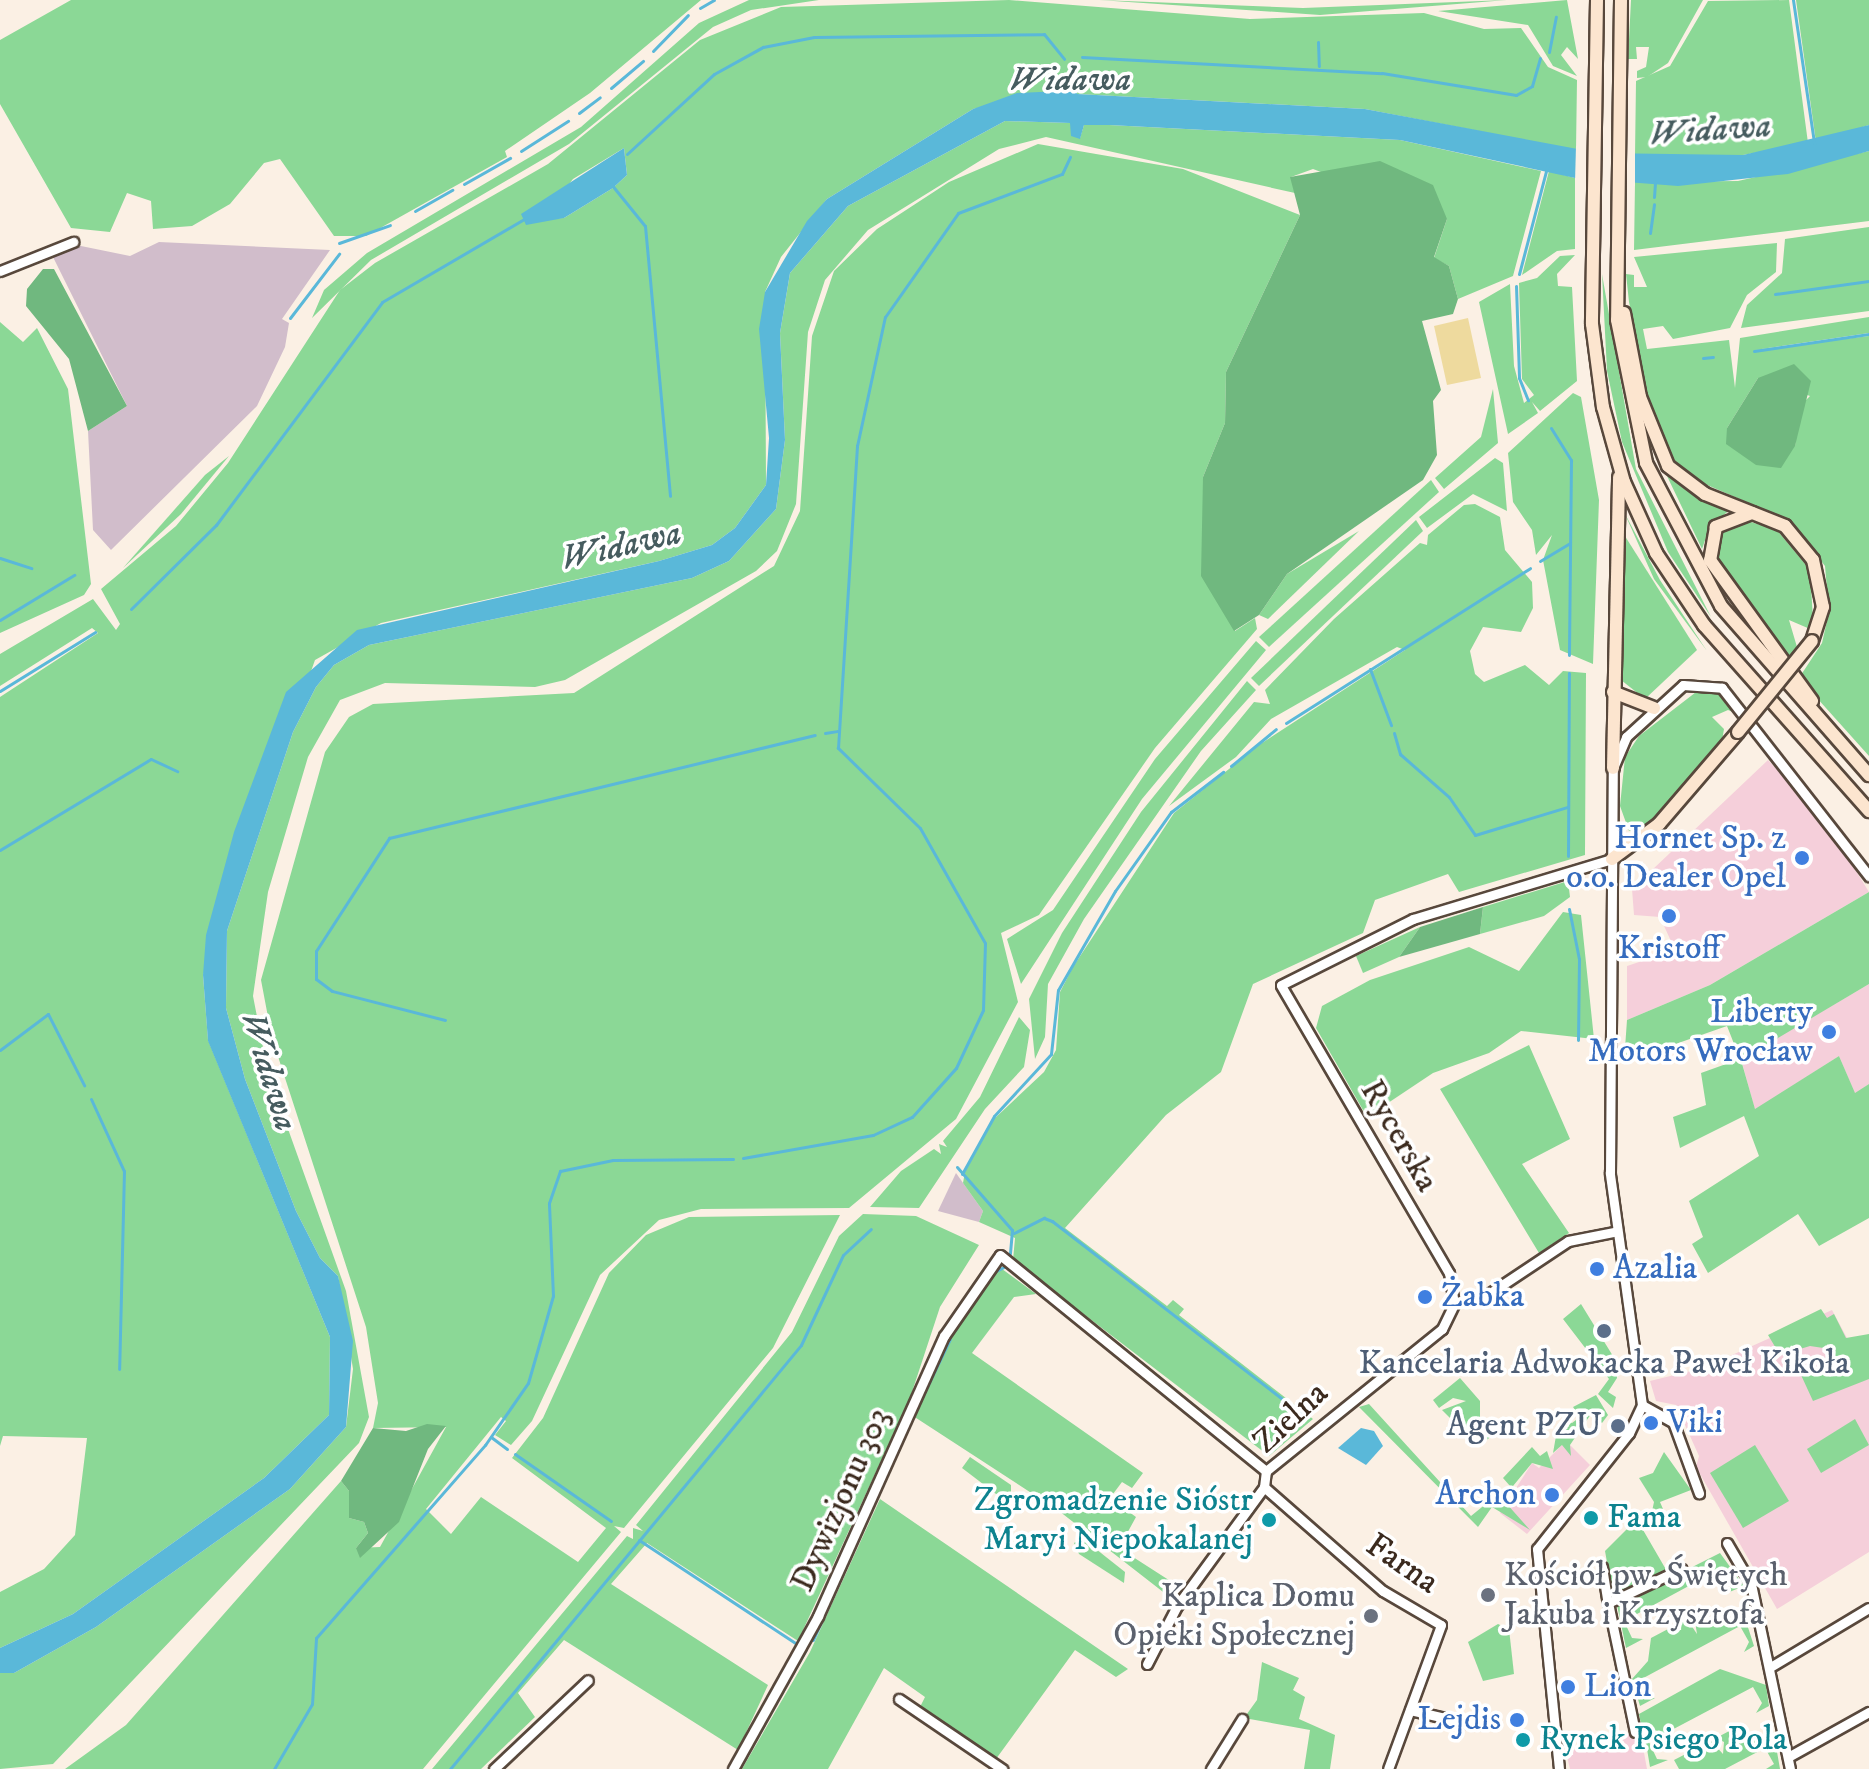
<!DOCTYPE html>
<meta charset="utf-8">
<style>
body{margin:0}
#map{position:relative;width:1869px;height:1769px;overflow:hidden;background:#fbf0e4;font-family:"IM FELL DW Pica",serif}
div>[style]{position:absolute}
.built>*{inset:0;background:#f5cfda}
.industrial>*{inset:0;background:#d1bdcb}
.green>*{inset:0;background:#8bd896}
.forest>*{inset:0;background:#70b87f}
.sand>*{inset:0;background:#eeda9e}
.water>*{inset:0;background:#5ab8d9}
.pier>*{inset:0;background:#fbf0e4}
.stream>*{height:3px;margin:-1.5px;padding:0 1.5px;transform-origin:1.5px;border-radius:1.5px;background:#5ab8d9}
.roads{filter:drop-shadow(2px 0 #58483c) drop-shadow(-2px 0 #58483c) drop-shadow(0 2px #58483c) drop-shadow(0 -2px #58483c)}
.street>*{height:9px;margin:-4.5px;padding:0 4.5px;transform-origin:4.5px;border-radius:4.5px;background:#fff}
.secondary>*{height:12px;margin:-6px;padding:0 6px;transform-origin:6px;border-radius:6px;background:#fce5cf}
.bridges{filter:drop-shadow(2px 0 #58483c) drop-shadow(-2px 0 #58483c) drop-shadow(0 2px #58483c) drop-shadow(0 -2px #58483c)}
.secondary-bridge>*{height:12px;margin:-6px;padding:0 6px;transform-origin:6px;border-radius:6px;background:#fce5cf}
.dots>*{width:22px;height:22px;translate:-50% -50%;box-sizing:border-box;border:4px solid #fff;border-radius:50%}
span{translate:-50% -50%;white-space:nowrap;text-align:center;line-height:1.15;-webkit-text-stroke:7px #fff;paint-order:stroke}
.shop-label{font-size:34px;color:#366cbe}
.right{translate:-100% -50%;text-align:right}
.left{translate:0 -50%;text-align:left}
.street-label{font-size:34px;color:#3b2a1e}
.service-label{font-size:34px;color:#4e5e75}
.culture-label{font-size:34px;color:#0d838f}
.worship-label{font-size:34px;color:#5b616d}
.water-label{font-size:36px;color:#465c5f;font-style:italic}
</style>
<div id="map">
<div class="built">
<div style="clip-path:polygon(1768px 760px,1825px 821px,1869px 892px,1710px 985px,1627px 1020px,1627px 966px,1675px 950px,1660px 917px,1634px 915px,1632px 889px)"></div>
<div style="clip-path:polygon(1869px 984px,1869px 1084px,1855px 1094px,1839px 1056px,1755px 1110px,1741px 1059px)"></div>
<div style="clip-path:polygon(1832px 1310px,1869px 1379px,1869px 1552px,1777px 1609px,1696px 1467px,1699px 1456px,1676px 1405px,1656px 1401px,1650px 1381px,1703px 1368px)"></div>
<div style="clip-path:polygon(1566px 1441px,1590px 1465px,1527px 1534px,1500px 1513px,1532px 1463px,1539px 1468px)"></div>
<div style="clip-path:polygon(1640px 1731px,1647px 1769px,1570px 1769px,1566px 1752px)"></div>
</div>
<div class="industrial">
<div style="clip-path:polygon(159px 242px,330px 250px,282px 319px,289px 323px,285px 347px,257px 406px,111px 550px,93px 530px,88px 431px,127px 406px,53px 257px,81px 246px,130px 256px)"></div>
<div style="clip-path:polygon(956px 1173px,983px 1211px,979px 1222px,938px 1211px)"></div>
</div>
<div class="green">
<div style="clip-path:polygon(71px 0,701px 0,590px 93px,505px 151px,507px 157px,366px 236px,334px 236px,280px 159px,264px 163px,230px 204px,192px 226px,153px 229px,151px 201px,127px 193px,110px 232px,71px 228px,0 104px,0 40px)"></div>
<div style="clip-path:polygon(749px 0,819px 0,751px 10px,713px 27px,569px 144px,371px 260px,312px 318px,324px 290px,367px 253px,581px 127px,699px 23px)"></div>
<div style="clip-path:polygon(evenodd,1009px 0,1250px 19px,1424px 13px,1484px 29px,1521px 28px,1548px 67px,1577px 80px,1576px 150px,1365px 109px,1077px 94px,1070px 80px,1064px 91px,973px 109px,827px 199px,781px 257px,765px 292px,766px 485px,735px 528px,712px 545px,659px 561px,381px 623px,315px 660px,203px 975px,208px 1040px,330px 1337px,329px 1415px,264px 1478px,73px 1614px,0 1648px,0 1592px,44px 1569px,75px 1535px,87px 1438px,3px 1436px,0 1446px,0 697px,98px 633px,92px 628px,0 686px,0 654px,93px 599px,116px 630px,120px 624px,101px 589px,176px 526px,228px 463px,340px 290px,375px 263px,548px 164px,700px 40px,781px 7px,1009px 0,624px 148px,627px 175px,613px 188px,564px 218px,541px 219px,573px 179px,624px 148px)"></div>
<div style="clip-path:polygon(1099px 0,1303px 8px,1507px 0,1320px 15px)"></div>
<div style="clip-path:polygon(1567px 0,1578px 59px,1567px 47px,1561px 55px,1577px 76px,1553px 66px,1528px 25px,1438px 11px)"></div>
<div style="clip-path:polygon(1631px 0,1703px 0,1668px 63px,1647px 77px,1637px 78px,1637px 71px,1646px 67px,1649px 47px,1636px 47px,1637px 59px,1628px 59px)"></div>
<div style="clip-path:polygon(1789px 0,1808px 143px,1743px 155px,1635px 155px,1636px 81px,1670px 66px,1708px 1px)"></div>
<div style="clip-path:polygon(1796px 0,1869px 0,1869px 125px,1816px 142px)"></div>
<div style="clip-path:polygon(1005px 121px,1071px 123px,1080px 138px,1084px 125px,1109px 125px,1400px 140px,1541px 171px,1513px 276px,1458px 299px,1449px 266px,1434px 258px,1447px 219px,1313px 169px,1291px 177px,1295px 193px,1046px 137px,999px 149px,868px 230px,825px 280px,808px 332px,796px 504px,777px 551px,756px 571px,565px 680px,535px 687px,385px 683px,340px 700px,308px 757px,268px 892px,253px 996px,268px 1073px,346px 1291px,369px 1417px,359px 1443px,53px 1764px,0 1769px,0 1673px,14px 1673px,96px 1627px,290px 1489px,346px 1427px,353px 1369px,338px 1276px,320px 1258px,296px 1211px,245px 1079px,226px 1008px,227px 931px,293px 732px,316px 687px,334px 665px,369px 645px,692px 578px,729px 561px,776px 509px,785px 440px,780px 333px,790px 273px,848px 206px)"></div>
<div style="clip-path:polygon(1038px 144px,1183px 169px,1300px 215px,1226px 372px,1225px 423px,1203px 477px,1235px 631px,1255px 618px,1257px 629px,1155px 748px,1039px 915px,1001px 933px,1018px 1002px,956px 1119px,849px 1208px,701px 1209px,659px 1220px,600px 1275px,532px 1421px,511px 1445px,495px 1435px,506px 1421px,501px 1417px,426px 1509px,451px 1534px,481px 1497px,578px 1562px,606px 1528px,512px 1458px,543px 1418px,609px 1273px,646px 1235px,689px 1217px,840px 1215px,773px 1348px,624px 1528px,614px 1526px,621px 1532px,423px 1769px,65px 1769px,126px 1725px,341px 1481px,349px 1491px,349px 1518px,364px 1522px,368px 1533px,356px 1548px,380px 1547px,446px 1427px,373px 1428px,378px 1403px,366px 1327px,272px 1038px,261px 980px,325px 752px,349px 717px,373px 704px,574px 693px,774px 566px,800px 511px,812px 336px,834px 271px,877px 229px,949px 182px)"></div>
<div style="clip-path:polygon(1869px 151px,1869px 221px,1634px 250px,1635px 182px,1738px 181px)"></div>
<div style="clip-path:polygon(1549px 171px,1575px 178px,1575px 249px,1557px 251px,1522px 275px)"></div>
<div style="clip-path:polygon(1869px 227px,1869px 311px,1741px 328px,1747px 305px,1782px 273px,1785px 239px)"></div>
<div style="clip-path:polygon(evenodd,1777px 243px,1776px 272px,1747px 295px,1730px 328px,1673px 339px,1663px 326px,1643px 329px,1647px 349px,1729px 340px,1735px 388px,1740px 338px,1869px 317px,1869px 333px,1754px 350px,1869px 336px,1869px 756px,1799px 678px,1822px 643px,1829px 612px,1825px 566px,1790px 521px,1675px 471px,1647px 394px,1629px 302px,1626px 274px,1634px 275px,1634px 287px,1647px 287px,1634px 257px,1777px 243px,1758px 378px,1810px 396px,1800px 406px,1795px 446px,1727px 428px,1758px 378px)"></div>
<div style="clip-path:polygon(1575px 255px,1557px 274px,1558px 286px,1572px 287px,1577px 381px,1540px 411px,1532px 402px,1538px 413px,1508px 434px,1479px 302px,1510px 284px,1514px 366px,1524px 403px,1534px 395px,1522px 379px,1519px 283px,1537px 278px,1560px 256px)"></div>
<div style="clip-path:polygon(1602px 274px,1636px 469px,1711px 617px,1668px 552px,1622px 442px,1607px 371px)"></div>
<div style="clip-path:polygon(0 322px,23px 342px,37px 328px,68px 389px,91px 584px,84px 595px,0 633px)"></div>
<div style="clip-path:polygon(1493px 389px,1498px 443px,1444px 489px,1435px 478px,1481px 437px)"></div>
<div style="clip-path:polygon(1573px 393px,1581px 397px,1599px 500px,1593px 664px,1560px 650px,1543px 560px,1552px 535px,1536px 555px,1532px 530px,1513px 502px,1508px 453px)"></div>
<div style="clip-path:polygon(229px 456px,181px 514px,123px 568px,205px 475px)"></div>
<div style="clip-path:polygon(1495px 458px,1503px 463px,1507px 511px,1473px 494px,1427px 528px,1419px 517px)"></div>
<div style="clip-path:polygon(1667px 476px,1731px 509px,1710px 526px,1702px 549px)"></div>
<div style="clip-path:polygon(1431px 480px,1439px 492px,1269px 647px,1259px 637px)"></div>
<div style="clip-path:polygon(1475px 504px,1500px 517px,1505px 550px,1532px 582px,1533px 608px,1521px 632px,1483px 627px,1470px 651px,1475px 674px,1484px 682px,1525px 665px,1549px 685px,1563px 671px,1586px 673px,1585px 855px,1459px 892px,1448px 874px,1375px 900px,1363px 933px,1253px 984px,1221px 1072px,1166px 1115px,1065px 1228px,1167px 1306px,1173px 1300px,1184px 1309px,1179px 1315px,1313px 1419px,1269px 1456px,1013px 1260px,1015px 1238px,979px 1222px,983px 1211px,963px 1183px,965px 1172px,994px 1119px,1044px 1072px,1056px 1050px,1060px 992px,1073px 967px,1174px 813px,1259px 745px,1405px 650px,1397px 647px,1271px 719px,1236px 757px,1169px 806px,1254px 702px,1270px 704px,1265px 690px,1334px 619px,1420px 543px,1427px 545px,1428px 535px,1464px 505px)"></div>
<div style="clip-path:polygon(1624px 512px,1660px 580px,1707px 651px,1654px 579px)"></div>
<div style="clip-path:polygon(1741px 519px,1777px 530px,1810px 570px,1813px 619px,1810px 629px,1789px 620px,1797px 647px,1786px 661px,1714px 558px,1719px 533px)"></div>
<div style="clip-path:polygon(1416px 520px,1423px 531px,1259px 686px,1251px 678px)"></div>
<div style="clip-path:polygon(1359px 531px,1268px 619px,1259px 615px,1287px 574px)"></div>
<div style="clip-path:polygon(1623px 533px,1697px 650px,1645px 699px,1621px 680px)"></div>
<div style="clip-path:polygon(1256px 641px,1266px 650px,1142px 799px,1021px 984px,1007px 939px,1053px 910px,1155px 759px)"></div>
<div style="clip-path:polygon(1247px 681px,1256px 690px,1201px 751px,1084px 919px,1048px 984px,1045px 1037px,1035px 1059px,1029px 999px,1062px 933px,1141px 812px)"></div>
<div style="clip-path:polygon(1700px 689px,1725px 696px,1740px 715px,1728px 710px,1712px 717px,1724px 729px,1722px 741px,1649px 825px,1629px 831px,1620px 806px,1625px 757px,1639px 736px)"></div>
<div style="clip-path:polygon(1568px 881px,1570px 897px,1544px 916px,1480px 934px,1483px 907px)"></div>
<div style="clip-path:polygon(1869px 892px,1869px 984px,1741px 1060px,1755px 1109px,1839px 1056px,1855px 1093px,1869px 1084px,1869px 1218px,1819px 1246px,1798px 1214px,1708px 1273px,1692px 1244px,1703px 1237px,1689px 1201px,1759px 1156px,1744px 1116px,1680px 1148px,1673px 1117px,1706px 1105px,1701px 1073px,1740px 1059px,1727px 1026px,1624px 1062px,1627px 1020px,1710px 985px)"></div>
<div style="clip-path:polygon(1563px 912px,1581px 915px,1594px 1039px,1521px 1031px,1489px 1053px,1433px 1073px,1367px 1117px,1316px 1028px,1322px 1006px,1370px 980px,1469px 947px,1519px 971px)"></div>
<div style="clip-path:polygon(1420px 927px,1399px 957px,1363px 973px,1356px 956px)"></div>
<div style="clip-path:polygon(1019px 1017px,1030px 1030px,1024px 1067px,985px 1109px,919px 1208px,870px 1207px,901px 1171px,934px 1149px,941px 1154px,939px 1144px,947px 1147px,943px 1141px,980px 1097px)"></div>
<div style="clip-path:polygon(1529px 1045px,1570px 1139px,1522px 1164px,1569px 1233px,1539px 1253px,1440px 1089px)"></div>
<div style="clip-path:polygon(916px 1216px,979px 1245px,940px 1307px,910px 1398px,798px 1641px,647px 1543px,611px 1584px,768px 1685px,738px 1750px,564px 1640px,518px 1693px,535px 1717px,481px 1769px,432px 1769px,627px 1536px,633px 1539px,633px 1528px,643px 1531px,636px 1525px,792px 1332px,839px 1236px,863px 1214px)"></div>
<div style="clip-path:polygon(998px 1266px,1036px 1294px,1014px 1297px,972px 1353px,1143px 1473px,1132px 1488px,1122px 1482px,1110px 1498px,1136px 1517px,1119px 1548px,1175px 1584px,1167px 1595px,1059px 1511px,910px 1414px,945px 1341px)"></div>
<div style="clip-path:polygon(1581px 1304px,1616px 1361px,1617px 1378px,1608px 1392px,1616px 1397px,1613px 1408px,1598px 1394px,1609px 1379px,1563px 1319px)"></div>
<div style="clip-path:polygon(1821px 1309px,1827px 1318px,1834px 1314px,1846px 1338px,1869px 1334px,1869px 1379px,1813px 1401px,1801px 1375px,1823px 1369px,1830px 1349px,1810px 1346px,1780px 1355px,1768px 1335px)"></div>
<div style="clip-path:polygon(1460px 1378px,1480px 1401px,1480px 1423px,1492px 1436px,1478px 1446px,1442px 1410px,1466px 1401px,1453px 1398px,1439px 1408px,1433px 1400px)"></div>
<div style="clip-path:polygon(1596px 1395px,1608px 1415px,1602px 1423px,1591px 1414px,1570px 1445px,1571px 1456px,1562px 1445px,1553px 1453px,1556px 1436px,1569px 1426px,1564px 1419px,1572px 1423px,1580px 1417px,1573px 1407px)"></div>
<div style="clip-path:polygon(1369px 1404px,1471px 1516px,1498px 1494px,1530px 1530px,1492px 1507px,1478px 1527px,1359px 1407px)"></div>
<div style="clip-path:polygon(1855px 1419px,1869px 1445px,1821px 1473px,1807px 1449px)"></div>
<div style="clip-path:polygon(1755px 1445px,1789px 1501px,1743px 1528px,1710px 1473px)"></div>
<div style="clip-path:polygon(1532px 1447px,1540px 1456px,1547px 1451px,1553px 1469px,1532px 1463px,1513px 1486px,1517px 1494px,1503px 1478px)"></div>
<div style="clip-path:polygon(1664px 1452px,1691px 1490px,1660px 1502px,1663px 1509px,1651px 1516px,1654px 1502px,1639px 1478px,1653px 1473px)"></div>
<div style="clip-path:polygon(970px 1457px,1011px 1485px,1011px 1492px,1000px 1497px,962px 1468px)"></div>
<div style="clip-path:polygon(880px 1499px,1128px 1669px,1116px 1677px,1075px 1650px,996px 1759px,920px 1707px,925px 1697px,884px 1668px,828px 1769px,742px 1769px,810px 1652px)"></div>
<div style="clip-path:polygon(1643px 1513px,1639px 1523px,1668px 1573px,1613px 1596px,1605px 1551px)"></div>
<div style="clip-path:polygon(1082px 1538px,1125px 1572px,1124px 1583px,1079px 1554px,1074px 1543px)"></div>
<div style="clip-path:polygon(1720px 1553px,1744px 1586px,1727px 1593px,1732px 1585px,1722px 1568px,1624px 1621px,1632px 1638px,1643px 1639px,1626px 1648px,1617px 1605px)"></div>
<div style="clip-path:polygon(1701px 1611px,1707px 1625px,1745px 1618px,1754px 1646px,1744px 1652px,1749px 1642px,1740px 1626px,1636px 1682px,1645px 1698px,1655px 1698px,1640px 1706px,1632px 1679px,1648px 1661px,1651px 1638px,1687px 1619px,1697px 1634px,1694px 1615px)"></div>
<div style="clip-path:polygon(1498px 1624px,1509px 1629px,1514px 1674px,1483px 1681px,1468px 1642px)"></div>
<div style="clip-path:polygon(1262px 1662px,1299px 1678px,1293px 1690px,1305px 1697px,1299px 1719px,1335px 1735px,1330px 1769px,1304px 1769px,1310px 1730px,1244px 1718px,1257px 1700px)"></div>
<div style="clip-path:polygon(1720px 1669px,1766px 1685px,1769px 1706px,1756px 1713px,1762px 1703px,1753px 1687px,1649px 1742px,1657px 1759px,1668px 1760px,1650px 1767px,1646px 1743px,1657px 1730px,1643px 1735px,1639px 1714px)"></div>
<div style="clip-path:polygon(1733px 1729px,1776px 1746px,1780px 1769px,1766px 1769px,1774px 1764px,1765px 1748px,1725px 1769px,1679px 1769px,1674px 1760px,1711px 1741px,1723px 1754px,1724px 1742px,1716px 1738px)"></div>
</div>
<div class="forest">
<div style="clip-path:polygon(1380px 161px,1433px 185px,1447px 219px,1434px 257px,1449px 266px,1458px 299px,1453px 314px,1422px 321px,1441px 390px,1433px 401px,1437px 455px,1423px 480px,1287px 574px,1259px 615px,1234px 631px,1201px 576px,1203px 477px,1225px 423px,1226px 372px,1300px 215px,1290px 177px)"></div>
<div style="clip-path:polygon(43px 269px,54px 269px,127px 406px,88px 431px,69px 359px,26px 306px,27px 289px)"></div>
<div style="clip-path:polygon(1794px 364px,1811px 381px,1795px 446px,1781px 468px,1756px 465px,1726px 444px,1727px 428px,1758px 378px)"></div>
<div style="clip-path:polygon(1483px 907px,1480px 934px,1399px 957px,1420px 927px)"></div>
<div style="clip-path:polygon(427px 1424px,446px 1426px,428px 1449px,399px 1522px,360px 1558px,356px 1548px,368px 1533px,364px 1522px,349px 1518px,349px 1491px,341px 1481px,373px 1428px,406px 1431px)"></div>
</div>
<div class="sand">
<div style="clip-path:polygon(1468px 318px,1481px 378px,1447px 385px,1434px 326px)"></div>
</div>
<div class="water">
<div style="clip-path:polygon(1071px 80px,1077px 94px,1365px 109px,1599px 153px,1743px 155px,1869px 125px,1869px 151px,1788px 174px,1678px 186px,1575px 178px,1400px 140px,1109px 125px,1084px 125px,1080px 139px,1071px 136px,1070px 123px,1005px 121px,848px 206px,790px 273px,780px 333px,785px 440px,776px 509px,729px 561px,692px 578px,369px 645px,334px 665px,316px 687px,293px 732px,227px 931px,226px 1008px,245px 1079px,296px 1211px,320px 1258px,338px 1276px,353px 1341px,346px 1427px,290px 1489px,96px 1627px,14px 1673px,0 1673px,0 1648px,73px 1614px,264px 1478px,329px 1415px,330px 1337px,208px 1041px,203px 975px,206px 935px,234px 832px,286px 692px,357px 630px,659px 561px,712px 545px,735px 528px,766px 485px,769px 438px,759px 329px,765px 292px,807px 221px,827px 199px,973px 109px,1017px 93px,1064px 91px)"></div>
<div style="clip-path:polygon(624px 148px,627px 175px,613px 188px,564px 218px,526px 225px,521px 214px)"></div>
<div style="clip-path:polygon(1361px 1428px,1374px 1431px,1383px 1446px,1366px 1465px,1338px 1448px)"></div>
</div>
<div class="pier">
<div style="clip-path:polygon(1576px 146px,1635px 151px,1635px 186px,1575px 182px)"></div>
</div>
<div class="stream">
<div style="left:1793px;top:0;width:145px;rotate:81.6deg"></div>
<div style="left:700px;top:8px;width:16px;rotate:-30deg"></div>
<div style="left:1318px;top:42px;width:24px;rotate:88deg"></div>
<div style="left:653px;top:51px;width:50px;rotate:-45.8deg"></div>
<div style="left:1549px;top:52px;width:36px;rotate:-79deg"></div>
<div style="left:1082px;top:57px;width:300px;rotate:3.1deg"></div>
<div style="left:1382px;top:73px;width:136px;rotate:9.3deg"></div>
<div style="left:1516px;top:95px;width:18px;rotate:-29deg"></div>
<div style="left:1532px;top:86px;width:29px;rotate:-74deg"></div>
<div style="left:611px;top:88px;width:42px;rotate:-40.2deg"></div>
<div style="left:579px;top:113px;width:26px;rotate:-37deg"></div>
<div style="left:521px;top:151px;width:56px;rotate:-32.6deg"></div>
<div style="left:627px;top:154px;width:118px;rotate:-42.6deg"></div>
<div style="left:714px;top:74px;width:56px;rotate:-28.9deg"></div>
<div style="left:763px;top:47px;width:52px;rotate:-11.1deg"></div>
<div style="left:814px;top:37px;width:230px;rotate:-0.7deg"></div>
<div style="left:1044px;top:34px;width:32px;rotate:51deg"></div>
<div style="left:464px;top:184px;width:53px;rotate:-29.5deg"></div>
<div style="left:611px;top:184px;width:54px;rotate:51deg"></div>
<div style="left:645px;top:226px;width:271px;rotate:84.7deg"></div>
<div style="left:1654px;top:197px;width:16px;rotate:-86deg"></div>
<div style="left:415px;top:211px;width:43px;rotate:-29.6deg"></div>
<div style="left:1650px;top:233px;width:29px;rotate:-82deg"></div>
<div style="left:339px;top:243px;width:54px;rotate:-19.4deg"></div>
<div style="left:1519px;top:274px;width:111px;rotate:-75.3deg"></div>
<div style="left:1516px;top:286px;width:92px;rotate:88.1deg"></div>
<div style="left:1519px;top:378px;width:24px;rotate:68deg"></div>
<div style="left:1775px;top:294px;width:95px;rotate:-7.9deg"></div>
<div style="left:290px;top:318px;width:81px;rotate:-52.6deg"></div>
<div style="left:1754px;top:351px;width:116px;rotate:-8.4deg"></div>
<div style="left:1703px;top:358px;width:10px;rotate:-6deg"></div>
<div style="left:1551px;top:428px;width:38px;rotate:58deg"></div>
<div style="left:1571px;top:460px;width:195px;rotate:90.6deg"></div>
<div style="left:0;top:558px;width:33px;rotate:18deg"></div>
<div style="left:1540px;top:561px;width:35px;rotate:-31deg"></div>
<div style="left:131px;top:609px;width:120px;rotate:-44.7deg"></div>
<div style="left:216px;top:525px;width:278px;rotate:-53.3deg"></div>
<div style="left:382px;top:302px;width:167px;rotate:-30.3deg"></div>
<div style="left:0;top:620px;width:87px;rotate:-31.3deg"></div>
<div style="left:1370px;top:669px;width:60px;rotate:69.4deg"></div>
<div style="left:0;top:691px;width:112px;rotate:-31.8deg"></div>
<div style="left:1286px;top:723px;width:289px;rotate:-32.4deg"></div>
<div style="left:825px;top:733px;width:12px;rotate:-9deg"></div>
<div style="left:1394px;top:733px;width:22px;rotate:74deg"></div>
<div style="left:1400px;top:754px;width:65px;rotate:41.3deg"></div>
<div style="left:1449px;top:797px;width:46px;rotate:55.6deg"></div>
<div style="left:1475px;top:835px;width:96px;rotate:-16.9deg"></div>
<div style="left:1231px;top:766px;width:58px;rotate:-39.4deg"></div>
<div style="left:0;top:850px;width:176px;rotate:-31.1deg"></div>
<div style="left:151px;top:759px;width:29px;rotate:25deg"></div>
<div style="left:1568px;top:856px;width:183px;rotate:-89.7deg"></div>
<div style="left:1569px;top:909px;width:51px;rotate:78.7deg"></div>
<div style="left:1579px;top:959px;width:81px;rotate:90.7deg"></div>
<div style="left:445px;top:1020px;width:117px;rotate:-165.6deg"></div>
<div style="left:332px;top:991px;width:20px;rotate:-143deg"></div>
<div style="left:316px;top:979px;width:28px;rotate:-90deg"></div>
<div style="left:316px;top:951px;width:135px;rotate:-57.1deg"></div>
<div style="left:389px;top:838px;width:438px;rotate:-13.6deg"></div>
<div style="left:0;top:1050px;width:60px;rotate:-36.9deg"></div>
<div style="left:48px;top:1014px;width:80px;rotate:63.1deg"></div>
<div style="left:91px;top:1099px;width:79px;rotate:65.4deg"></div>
<div style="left:124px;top:1171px;width:198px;rotate:91.4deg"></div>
<div style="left:743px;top:1158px;width:132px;rotate:-10deg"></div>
<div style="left:873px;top:1135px;width:43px;rotate:-24.8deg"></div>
<div style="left:912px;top:1117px;width:66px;rotate:-48.1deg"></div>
<div style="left:956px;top:1068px;width:64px;rotate:-65deg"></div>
<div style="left:983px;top:1010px;width:67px;rotate:-88.3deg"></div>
<div style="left:985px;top:943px;width:132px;rotate:-119.5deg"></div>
<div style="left:920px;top:828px;width:115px;rotate:-135.7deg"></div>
<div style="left:838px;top:748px;width:303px;rotate:-86.4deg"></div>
<div style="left:857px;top:446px;width:132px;rotate:-77.8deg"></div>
<div style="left:885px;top:317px;width:127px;rotate:-54.9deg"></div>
<div style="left:958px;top:213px;width:111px;rotate:-20.6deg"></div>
<div style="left:1062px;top:174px;width:19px;rotate:-65deg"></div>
<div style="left:957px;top:1167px;width:84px;rotate:48.9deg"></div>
<div style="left:1012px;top:1230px;width:24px;rotate:95deg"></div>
<div style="left:962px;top:1174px;width:66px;rotate:-61.1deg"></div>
<div style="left:994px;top:1116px;width:84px;rotate:-47.4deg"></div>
<div style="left:1051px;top:1054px;width:64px;rotate:-83.8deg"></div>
<div style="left:1058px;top:990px;width:114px;rotate:-60.1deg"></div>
<div style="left:1115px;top:891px;width:97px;rotate:-54.7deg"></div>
<div style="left:1171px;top:812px;width:66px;rotate:-37.6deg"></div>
<div style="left:1014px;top:1233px;width:34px;rotate:-27deg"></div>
<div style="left:1044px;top:1218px;width:9px;rotate:21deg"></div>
<div style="left:1052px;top:1221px;width:314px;rotate:37.7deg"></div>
<div style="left:992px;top:1273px;width:16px;rotate:-27deg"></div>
<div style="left:955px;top:1330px;width:13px;rotate:-61deg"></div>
<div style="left:910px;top:1422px;width:92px;rotate:-64.3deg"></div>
<div style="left:491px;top:1437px;width:20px;rotate:37deg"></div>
<div style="left:515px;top:1454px;width:117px;rotate:34.9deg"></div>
<div style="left:639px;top:1540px;width:189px;rotate:33.4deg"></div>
<div style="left:813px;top:1640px;width:128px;rotate:-66deg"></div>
<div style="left:274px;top:1769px;width:75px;rotate:-59.7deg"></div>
<div style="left:312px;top:1704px;width:66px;rotate:-86.5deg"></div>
<div style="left:316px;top:1638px;width:257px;rotate:-48.8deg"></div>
<div style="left:485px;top:1445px;width:75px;rotate:-55.3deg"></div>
<div style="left:528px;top:1383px;width:91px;rotate:-74deg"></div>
<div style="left:553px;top:1296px;width:93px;rotate:-92.5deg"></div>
<div style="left:549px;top:1203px;width:34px;rotate:-71deg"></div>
<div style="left:560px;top:1171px;width:54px;rotate:-11.7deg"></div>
<div style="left:613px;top:1160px;width:120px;rotate:-0.5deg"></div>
<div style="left:450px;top:1769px;width:550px;rotate:-50.38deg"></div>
<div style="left:801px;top:1345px;width:99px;rotate:-65deg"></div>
<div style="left:843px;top:1255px;width:38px;rotate:-43deg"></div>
<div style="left:739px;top:1769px;width:137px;rotate:-60.8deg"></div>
</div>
<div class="roads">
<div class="street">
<div style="left:0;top:271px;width:79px;rotate:-21.7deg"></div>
<div style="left:1487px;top:1295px;width:97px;rotate:-33.7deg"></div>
<div style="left:1568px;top:1241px;width:47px;rotate:-11.1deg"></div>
<div style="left:1642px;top:1405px;width:35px;rotate:29deg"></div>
<div style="left:1673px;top:1422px;width:76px;rotate:69.9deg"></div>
<div style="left:1264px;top:1487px;width:158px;rotate:41.2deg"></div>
<div style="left:1383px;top:1591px;width:67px;rotate:30.4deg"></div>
<div style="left:1441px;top:1625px;width:153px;rotate:110.2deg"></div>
<div style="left:1727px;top:1543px;width:48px;rotate:59.7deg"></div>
<div style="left:1751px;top:1584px;width:189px;rotate:78.1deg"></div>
<div style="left:1602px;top:1567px;width:36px;rotate:81deg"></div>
<div style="left:1147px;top:1664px;width:65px;rotate:-62.7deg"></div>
<div style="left:1177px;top:1606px;width:147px;rotate:-53.8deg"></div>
<div style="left:1264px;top:1487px;width:16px;rotate:-83deg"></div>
<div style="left:1266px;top:1471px;width:226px;rotate:-38.9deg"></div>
<div style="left:1442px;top:1329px;width:28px;rotate:-64deg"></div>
<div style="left:1454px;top:1304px;width:31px;rotate:-99deg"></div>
<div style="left:1449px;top:1273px;width:333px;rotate:-120.3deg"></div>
<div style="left:1281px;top:985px;width:148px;rotate:-26.6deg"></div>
<div style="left:1413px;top:919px;width:208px;rotate:-16.8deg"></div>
<div style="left:1772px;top:1666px;width:113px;rotate:-30.9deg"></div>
<div style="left:899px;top:1699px;width:125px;rotate:34.2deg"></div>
<div style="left:1410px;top:1710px;width:68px;rotate:12.8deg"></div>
<div style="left:1635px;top:1732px;width:132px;rotate:-101.8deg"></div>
<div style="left:1608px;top:1603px;width:81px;rotate:-25deg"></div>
<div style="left:1788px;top:1757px;width:93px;rotate:-29.1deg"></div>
<div style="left:494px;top:1769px;width:129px;rotate:-43.4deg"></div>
<div style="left:733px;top:1769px;width:175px;rotate:-60.9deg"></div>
<div style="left:818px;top:1616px;width:307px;rotate:-65.8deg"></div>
<div style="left:944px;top:1336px;width:98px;rotate:-55.3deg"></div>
<div style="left:1000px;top:1255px;width:343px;rotate:39.1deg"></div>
<div style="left:1211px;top:1769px;width:59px;rotate:-58.2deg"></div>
<div style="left:1559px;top:1769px;width:221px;rotate:-95.7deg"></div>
<div style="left:1537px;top:1549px;width:148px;rotate:-51.6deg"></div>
<div style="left:1629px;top:1433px;width:31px;rotate:-65deg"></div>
<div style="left:1642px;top:1405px;width:234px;rotate:-97.9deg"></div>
<div style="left:1610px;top:1173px;width:405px;rotate:-89.6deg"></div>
<div style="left:1613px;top:768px;width:34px;rotate:-67deg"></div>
<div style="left:1626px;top:737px;width:77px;rotate:-42.4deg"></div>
<div style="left:1683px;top:685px;width:39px;rotate:4deg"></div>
<div style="left:1722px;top:688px;width:239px;rotate:52deg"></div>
</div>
<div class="secondary">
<div style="left:1597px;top:0;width:324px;rotate:90.9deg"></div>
<div style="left:1592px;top:324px;width:84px;rotate:82.5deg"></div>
<div style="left:1603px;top:407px;width:78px;rotate:74.4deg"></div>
<div style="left:1624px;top:482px;width:78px;rotate:65.7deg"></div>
<div style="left:1656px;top:553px;width:87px;rotate:56.3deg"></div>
<div style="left:1704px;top:625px;width:249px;rotate:48.4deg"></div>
<div style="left:1621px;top:0;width:320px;rotate:90.7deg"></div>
<div style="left:1617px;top:320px;width:146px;rotate:78.5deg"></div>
<div style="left:1646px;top:463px;width:161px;rotate:62.3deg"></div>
<div style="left:1721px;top:606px;width:225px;rotate:48.8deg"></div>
<div style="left:1624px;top:313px;width:86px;rotate:79.2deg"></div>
<div style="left:1640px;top:397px;width:74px;rotate:67.9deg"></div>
<div style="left:1668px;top:466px;width:46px;rotate:37.1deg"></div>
<div style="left:1705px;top:494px;width:86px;rotate:21.8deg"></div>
<div style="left:1785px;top:526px;width:44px;rotate:50.5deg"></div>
<div style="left:1813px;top:560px;width:48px;rotate:78deg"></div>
<div style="left:1823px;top:607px;width:36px;rotate:108deg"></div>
<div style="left:1752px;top:513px;width:39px;rotate:159deg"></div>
<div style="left:1716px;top:527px;width:34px;rotate:100deg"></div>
<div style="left:1710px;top:560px;width:174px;rotate:54.1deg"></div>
<div style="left:1613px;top:692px;width:44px;rotate:21.3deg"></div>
<div style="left:1613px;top:768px;width:291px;rotate:-88.8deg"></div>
<div style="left:1612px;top:859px;width:59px;rotate:-36.7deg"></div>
<div style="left:1659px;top:824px;width:121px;rotate:-49.3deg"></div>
</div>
</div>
<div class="bridges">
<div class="secondary-bridge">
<div style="left:1738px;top:732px;width:117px;rotate:-50.9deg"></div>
</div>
</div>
<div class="dots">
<div style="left:1802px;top:858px;background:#3f7fe0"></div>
<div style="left:1669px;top:916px;background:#3f7fe0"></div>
<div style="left:1829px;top:1032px;background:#3f7fe0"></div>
<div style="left:1597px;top:1269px;background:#3f7fe0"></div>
<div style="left:1425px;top:1297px;background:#3f7fe0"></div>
<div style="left:1604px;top:1331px;background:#5c6f8a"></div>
<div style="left:1651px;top:1423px;background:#3f7fe0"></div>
<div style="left:1618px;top:1426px;background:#5c6f8a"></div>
<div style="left:1552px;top:1495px;background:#3f7fe0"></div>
<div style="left:1591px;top:1518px;background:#0f9aa8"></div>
<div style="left:1269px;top:1520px;background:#0f9aa8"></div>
<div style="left:1488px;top:1595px;background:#6b7280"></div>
<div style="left:1371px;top:1616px;background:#6b7280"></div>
<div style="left:1568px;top:1687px;background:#3f7fe0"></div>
<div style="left:1517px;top:1720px;background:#3f7fe0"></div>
<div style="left:1523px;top:1740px;background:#0f9aa8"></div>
</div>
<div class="shop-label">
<span class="right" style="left:1786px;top:858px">Hornet Sp. z<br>o.o. Dealer Opel</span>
<span style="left:1669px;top:949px">Kristoff</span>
<span class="right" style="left:1813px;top:1032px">Liberty<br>Motors Wrocław</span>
<span class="left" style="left:1613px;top:1269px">Azalia</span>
<span class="left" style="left:1441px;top:1297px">Żabka</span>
<span class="left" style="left:1667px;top:1423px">Viki</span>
<span class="right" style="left:1536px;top:1495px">Archon</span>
<span class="left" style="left:1584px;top:1687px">Lion</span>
<span class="right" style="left:1501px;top:1720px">Lejdis</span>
</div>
<div class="street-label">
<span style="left:1399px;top:1136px;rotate:60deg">Rycerska</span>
<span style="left:1291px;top:1418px;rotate:-43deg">Zielna</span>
<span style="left:841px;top:1500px;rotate:-66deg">Dywizjonu 303</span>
<span style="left:1402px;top:1564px;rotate:34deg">Farna</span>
</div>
<div class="service-label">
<span style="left:1604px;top:1364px">Kancelaria Adwokacka Paweł Kikoła</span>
<span class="right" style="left:1602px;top:1426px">Agent PZU</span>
</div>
<div class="culture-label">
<span class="right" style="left:1253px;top:1520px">Zgromadzenie Sióstr<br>Maryi Niepokalanej</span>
<span class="left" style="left:1607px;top:1518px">Fama</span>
<span class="left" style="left:1539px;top:1740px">Rynek Psiego Pola</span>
</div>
<div class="worship-label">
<span class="left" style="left:1504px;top:1595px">Kościół pw. Świętych<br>Jakuba i Krzysztofa</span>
<span class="right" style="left:1355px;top:1616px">Kaplica Domu<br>Opieki Społecznej</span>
</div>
<div class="water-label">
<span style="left:1070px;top:80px">Widawa</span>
<span style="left:1710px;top:130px;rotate:-4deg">Widawa</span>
<span style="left:621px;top:546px;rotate:-13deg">Widawa</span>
<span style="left:269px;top:1071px;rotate:73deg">Widawa</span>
</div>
</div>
